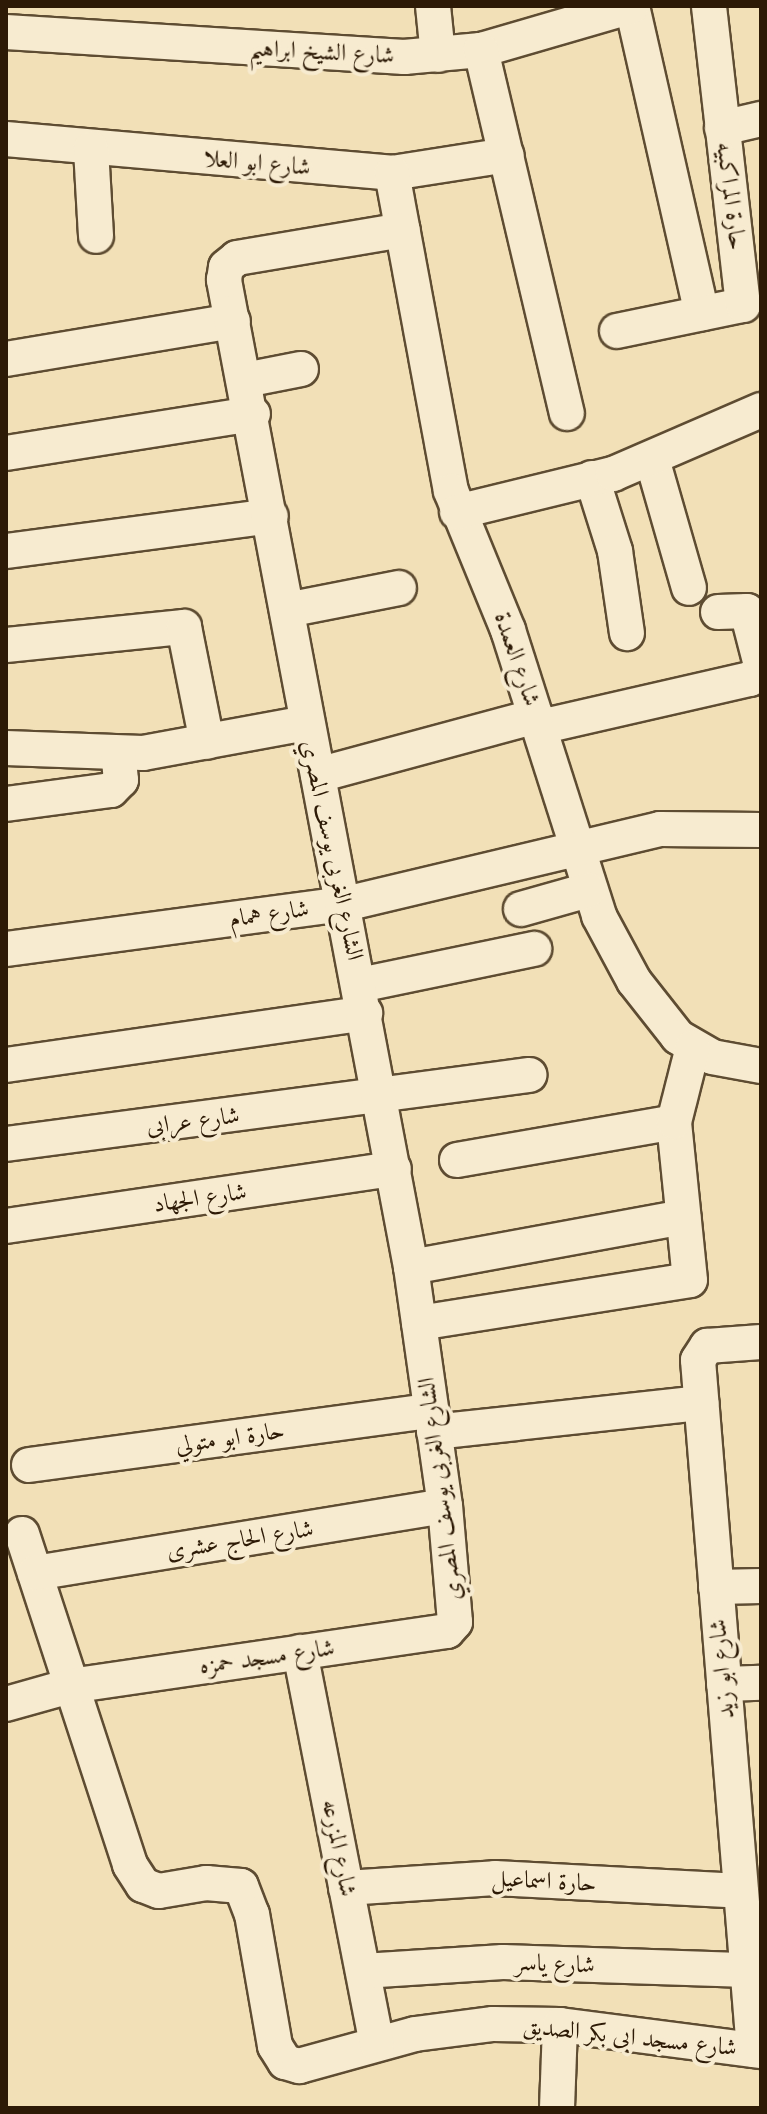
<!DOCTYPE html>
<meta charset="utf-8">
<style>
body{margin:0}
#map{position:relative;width:767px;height:2114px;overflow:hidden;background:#f2e0b7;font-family:Cardo,Amiri,serif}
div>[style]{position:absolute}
.roads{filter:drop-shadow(2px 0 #5e4c32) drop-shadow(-2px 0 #5e4c32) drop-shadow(0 2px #5e4c32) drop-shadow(0 -2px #5e4c32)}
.minor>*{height:34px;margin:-17px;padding:0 17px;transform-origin:17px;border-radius:17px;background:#f7ebd0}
span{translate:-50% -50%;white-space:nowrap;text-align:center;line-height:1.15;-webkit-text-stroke:8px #f7ebd0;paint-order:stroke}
.street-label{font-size:24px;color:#2d1a06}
.frame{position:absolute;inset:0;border:8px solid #2d1a06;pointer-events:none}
</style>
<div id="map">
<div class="roads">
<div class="minor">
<div style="left:433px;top:6px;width:49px;rotate:84.2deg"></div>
<div style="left:632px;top:6px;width:315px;rotate:77.2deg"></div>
<div style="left:6px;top:32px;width:399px;rotate:3.6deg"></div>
<div style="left:404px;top:57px;width:77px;rotate:-5.2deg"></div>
<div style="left:481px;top:50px;width:157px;rotate:-16.2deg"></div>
<div style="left:481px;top:50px;width:373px;rotate:76.7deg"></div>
<div style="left:722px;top:128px;width:40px;rotate:-13deg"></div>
<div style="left:6px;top:139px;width:387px;rotate:5deg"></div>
<div style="left:392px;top:173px;width:116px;rotate:-8.9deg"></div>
<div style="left:91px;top:149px;width:87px;rotate:86.7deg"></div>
<div style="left:392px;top:173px;width:323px;rotate:79.5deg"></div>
<div style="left:451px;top:491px;width:150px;rotate:67.7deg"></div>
<div style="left:508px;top:630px;width:300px;rotate:72.3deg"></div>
<div style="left:599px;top:916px;width:74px;rotate:61.7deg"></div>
<div style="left:634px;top:981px;width:71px;rotate:51.8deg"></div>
<div style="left:678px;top:1037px;width:39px;rotate:30deg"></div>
<div style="left:712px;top:1057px;width:50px;rotate:10.4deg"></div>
<div style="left:617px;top:331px;width:129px;rotate:-11.7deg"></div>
<div style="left:743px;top:305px;width:301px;rotate:-96.5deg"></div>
<div style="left:6px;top:359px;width:230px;rotate:-9.5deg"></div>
<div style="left:245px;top:380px;width:57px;rotate:-11.1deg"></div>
<div style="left:6px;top:453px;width:250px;rotate:-9deg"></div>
<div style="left:652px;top:459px;width:134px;rotate:74deg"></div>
<div style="left:592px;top:478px;width:77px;rotate:72.5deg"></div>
<div style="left:615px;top:551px;width:83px;rotate:81.7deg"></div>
<div style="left:457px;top:512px;width:161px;rotate:-13.7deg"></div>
<div style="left:613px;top:474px;width:161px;rotate:-23.4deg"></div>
<div style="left:6px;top:551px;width:267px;rotate:-7.5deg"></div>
<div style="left:287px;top:610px;width:114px;rotate:-11.1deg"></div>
<div style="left:718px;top:612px;width:29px;rotate:-2deg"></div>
<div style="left:747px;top:611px;width:56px;rotate:75.5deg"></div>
<div style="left:6px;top:645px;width:179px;rotate:-5.8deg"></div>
<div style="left:184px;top:627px;width:117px;rotate:78.7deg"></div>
<div style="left:540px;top:727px;width:215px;rotate:-12.9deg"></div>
<div style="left:750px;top:679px;width:14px;rotate:-36deg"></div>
<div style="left:6px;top:748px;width:137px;rotate:2.1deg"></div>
<div style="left:143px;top:753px;width:166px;rotate:-10.4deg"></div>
<div style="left:318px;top:775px;width:226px;rotate:-15.1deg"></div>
<div style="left:6px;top:804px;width:106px;rotate:-7.6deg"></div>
<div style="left:111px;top:790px;width:14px;rotate:-45deg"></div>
<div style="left:121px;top:780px;width:27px;rotate:-96deg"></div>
<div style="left:521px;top:909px;width:70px;rotate:-15.8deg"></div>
<div style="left:6px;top:949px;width:342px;rotate:-7.6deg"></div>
<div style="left:345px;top:904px;width:324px;rotate:-13.4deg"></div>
<div style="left:660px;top:829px;width:101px;rotate:0.6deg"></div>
<div style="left:360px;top:985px;width:178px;rotate:-11.7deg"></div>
<div style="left:6px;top:1065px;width:363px;rotate:-8.2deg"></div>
<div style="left:6px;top:1144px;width:528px;rotate:-7.52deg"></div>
<div style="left:457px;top:1160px;width:220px;rotate:-9.9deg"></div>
<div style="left:6px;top:1226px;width:392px;rotate:-8.4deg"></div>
<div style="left:411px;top:1267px;width:277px;rotate:-10.4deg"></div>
<div style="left:419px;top:1323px;width:274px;rotate:-9deg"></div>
<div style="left:690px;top:1280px;width:159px;rotate:-95.8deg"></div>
<div style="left:674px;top:1122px;width:77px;rotate:-75.8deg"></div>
<div style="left:434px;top:1432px;width:269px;rotate:-6.2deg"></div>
<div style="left:29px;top:1465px;width:406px;rotate:-7.7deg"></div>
<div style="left:22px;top:1534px;width:348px;rotate:71.9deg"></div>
<div style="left:130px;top:1865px;width:24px;rotate:57deg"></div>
<div style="left:143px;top:1885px;width:17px;rotate:21deg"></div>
<div style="left:159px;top:1891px;width:48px;rotate:-9.7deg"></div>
<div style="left:206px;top:1883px;width:35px;rotate:5deg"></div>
<div style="left:241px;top:1886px;width:30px;rotate:69deg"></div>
<div style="left:252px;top:1914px;width:134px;rotate:80.1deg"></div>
<div style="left:275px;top:2046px;width:19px;rotate:58deg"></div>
<div style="left:285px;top:2062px;width:15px;rotate:16deg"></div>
<div style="left:299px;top:2066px;width:120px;rotate:-15.4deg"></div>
<div style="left:415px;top:2034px;width:79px;rotate:-7.3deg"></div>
<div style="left:493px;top:2024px;width:67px;rotate:0.9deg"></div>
<div style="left:560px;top:2025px;width:203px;rotate:7.4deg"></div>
<div style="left:35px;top:1573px;width:415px;rotate:-9.3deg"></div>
<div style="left:716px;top:1587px;width:45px;rotate:-1.3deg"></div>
<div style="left:300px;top:1652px;width:399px;rotate:78.9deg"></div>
<div style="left:724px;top:1684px;width:37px;rotate:-2deg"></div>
<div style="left:6px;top:1704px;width:66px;rotate:-15.7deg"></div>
<div style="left:70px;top:1686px;width:381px;rotate:-8.3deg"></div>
<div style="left:447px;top:1631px;width:12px;rotate:-48deg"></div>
<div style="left:455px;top:1622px;width:116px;rotate:-94.9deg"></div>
<div style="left:445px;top:1506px;width:241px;rotate:-98.1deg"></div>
<div style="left:411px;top:1267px;width:1005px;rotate:-100.73deg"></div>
<div style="left:224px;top:280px;width:13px;rotate:-81deg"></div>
<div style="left:226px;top:267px;width:14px;rotate:-39deg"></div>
<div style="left:237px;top:258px;width:168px;rotate:-9.6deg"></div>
<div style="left:346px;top:1888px;width:149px;rotate:-3.8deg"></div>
<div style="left:495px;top:1878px;width:246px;rotate:3deg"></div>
<div style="left:363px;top:1971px;width:140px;rotate:-3.7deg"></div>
<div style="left:503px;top:1962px;width:245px;rotate:1.9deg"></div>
<div style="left:754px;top:2050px;width:692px;rotate:-94.64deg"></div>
<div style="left:698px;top:1360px;width:17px;rotate:-57deg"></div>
<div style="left:707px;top:1346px;width:54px;rotate:-4.2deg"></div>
<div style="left:557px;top:2108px;width:83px;rotate:-87.9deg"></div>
</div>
</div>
<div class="street-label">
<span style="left:322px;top:52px;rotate:3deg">شارع الشيخ ابراهيم</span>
<span style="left:257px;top:163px;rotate:5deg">شارع ابو العلا</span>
<span style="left:731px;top:196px;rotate:83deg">حارة المراكبيه</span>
<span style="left:517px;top:659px;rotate:71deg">شارع العمدة</span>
<span style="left:332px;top:850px;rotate:78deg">الشارع الغربى يوسف المصري</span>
<span style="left:269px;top:914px;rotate:-8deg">شارع همام</span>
<span style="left:193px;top:1121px;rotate:-7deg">شارع عرابى</span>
<span style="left:200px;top:1198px;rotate:-8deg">شارع الجهاد</span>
<span style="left:230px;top:1438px;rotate:-8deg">حارة ابو متولي</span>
<span style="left:440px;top:1489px;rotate:-97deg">الشارع الغربى يوسف المصري</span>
<span style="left:240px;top:1540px;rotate:-9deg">شارع الحاج عشرى</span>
<span style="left:267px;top:1657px;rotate:-8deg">شارع مسجد حمزه</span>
<span style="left:722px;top:1669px;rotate:-95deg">شارع ابو زيد</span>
<span style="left:339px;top:1848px;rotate:79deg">شارع المزرعه</span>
<span style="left:544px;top:1881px;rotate:3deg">حارة اسماعيل</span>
<span style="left:555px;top:1964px;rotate:2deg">شارع ياسر</span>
<span style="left:630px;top:2037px;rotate:6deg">شارع مسجد ابى بكر الصديق</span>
</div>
<div class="frame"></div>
</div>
